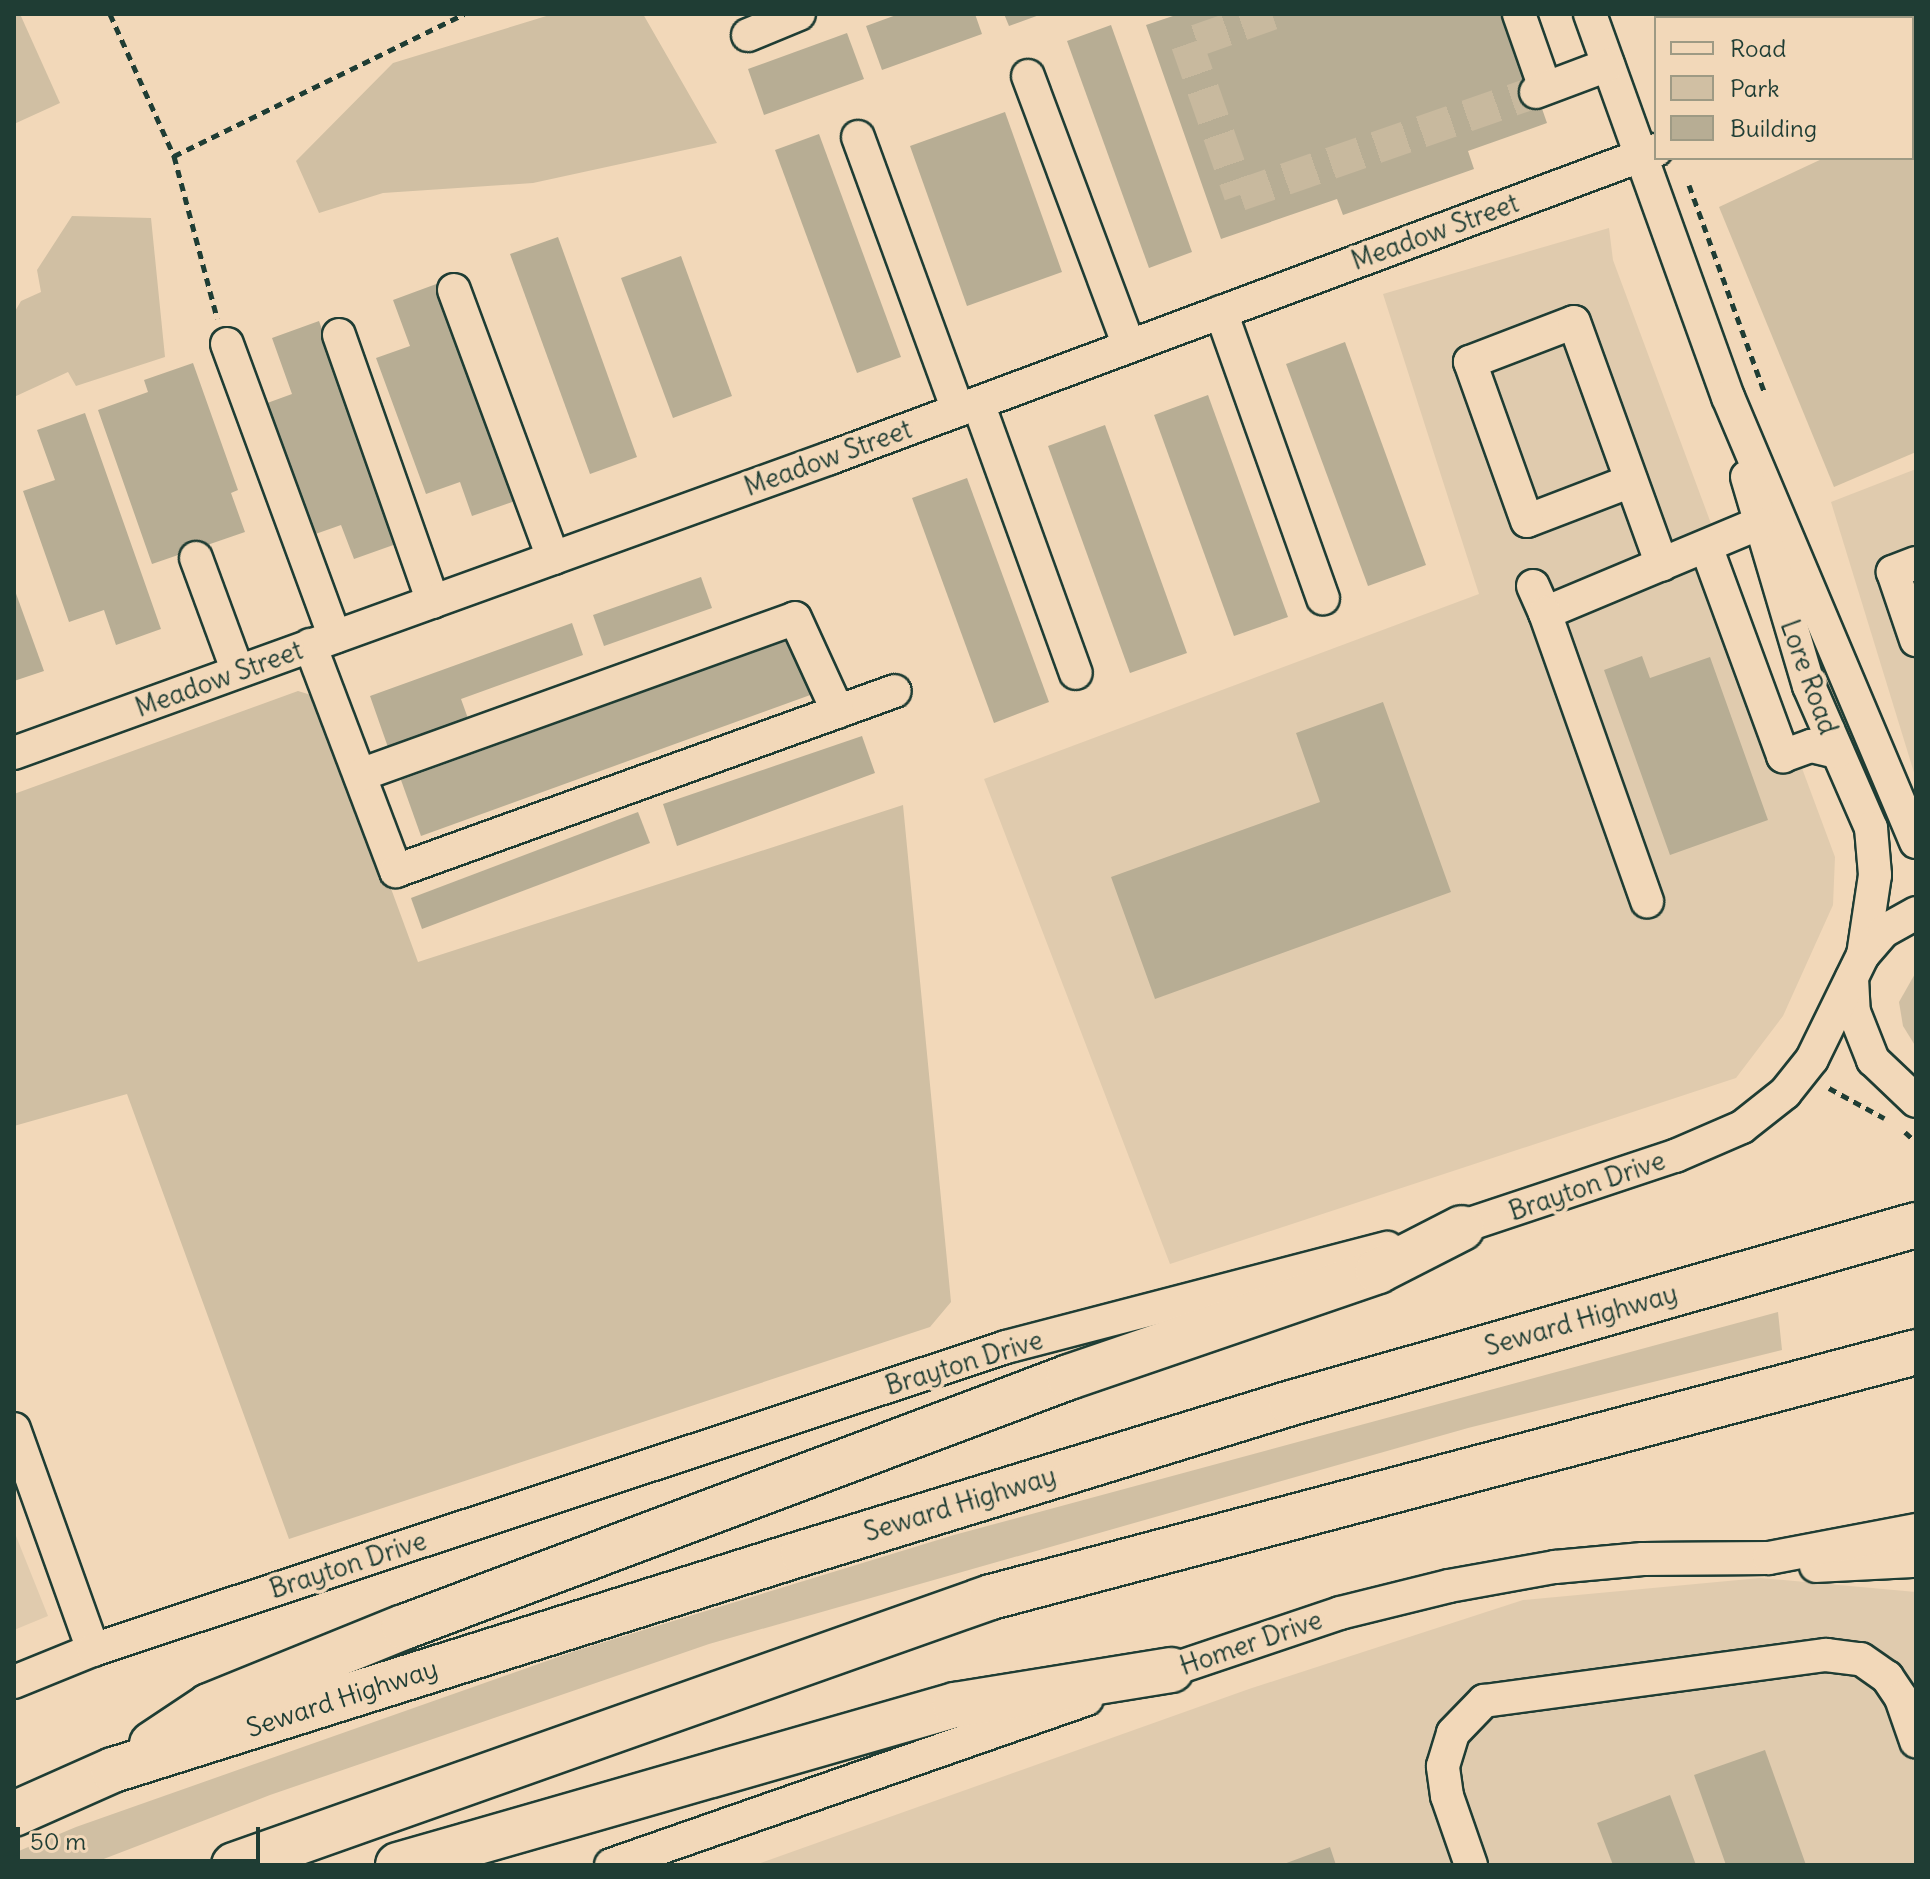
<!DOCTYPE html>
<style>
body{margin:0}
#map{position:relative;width:1930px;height:1879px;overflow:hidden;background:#f2d8b9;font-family:Delius,sans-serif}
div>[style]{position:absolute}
.built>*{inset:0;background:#e0cbae}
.green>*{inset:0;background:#d0bfa3}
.building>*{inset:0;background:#b7ad94}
.minor-tunnel>*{height:32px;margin-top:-16px;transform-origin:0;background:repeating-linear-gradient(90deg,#c8b99e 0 32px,transparent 0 48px)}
.path>*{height:5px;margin-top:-2.5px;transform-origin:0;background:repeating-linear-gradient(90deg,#1f3d34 0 8px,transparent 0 14px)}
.roads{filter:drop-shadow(2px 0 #1f3d34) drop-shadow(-2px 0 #1f3d34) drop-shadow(0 2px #1f3d34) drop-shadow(0 -2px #1f3d34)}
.minor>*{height:32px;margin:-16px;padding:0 16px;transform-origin:16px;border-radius:16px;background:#f2d8b9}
.highway>*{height:44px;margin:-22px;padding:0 22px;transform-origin:22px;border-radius:22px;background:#f2d8b9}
span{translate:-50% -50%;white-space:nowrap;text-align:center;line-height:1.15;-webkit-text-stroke:8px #f2d8b9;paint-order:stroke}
.street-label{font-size:26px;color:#1f3d34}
.frame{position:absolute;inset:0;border:16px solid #1f3d34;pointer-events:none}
.legend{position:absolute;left:1654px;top:16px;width:260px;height:144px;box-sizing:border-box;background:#f2d8b9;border:2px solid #9e9a84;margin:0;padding:10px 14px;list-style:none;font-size:24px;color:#1f3d34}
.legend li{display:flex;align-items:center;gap:16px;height:40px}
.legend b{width:40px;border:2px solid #9e9a84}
.scale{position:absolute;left:16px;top:1827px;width:244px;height:36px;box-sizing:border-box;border:4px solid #1f3d34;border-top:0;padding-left:10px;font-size:24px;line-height:28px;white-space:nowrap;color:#1f3d34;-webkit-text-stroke:6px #f2d8b9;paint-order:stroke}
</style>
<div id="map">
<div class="built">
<div style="clip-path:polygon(1609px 228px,1613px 260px,1835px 857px,1833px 905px,1783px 1016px,1736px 1078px,1170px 1264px,984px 779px,1479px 594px,1383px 294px)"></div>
<div style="clip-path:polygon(1916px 469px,1916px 779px,1831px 502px)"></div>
<div style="clip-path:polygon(14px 1531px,48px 1616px,14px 1630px)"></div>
<div style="clip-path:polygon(1760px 1578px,1916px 1592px,1916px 1865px,755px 1865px,1249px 1689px,1523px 1600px)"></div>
</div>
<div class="green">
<div style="clip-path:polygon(14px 14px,20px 14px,60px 103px,14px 124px)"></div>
<div style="clip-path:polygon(553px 14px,643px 14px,717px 143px,533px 183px,383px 193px,319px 213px,296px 161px,393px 63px)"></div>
<div style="clip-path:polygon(1748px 14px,1916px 14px,1916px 62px,1912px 63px,1912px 18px,1732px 18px)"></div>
<div style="clip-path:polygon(1824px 158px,1916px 159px,1916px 452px,1834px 487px,1719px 207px)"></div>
<div style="clip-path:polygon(72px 216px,151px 218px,165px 357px,76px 386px,68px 372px,14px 397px,14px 313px,21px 301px,41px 292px,37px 270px)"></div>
<div style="clip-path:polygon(298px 691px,321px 698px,418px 962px,903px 805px,951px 1302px,930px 1327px,289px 1539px,127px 1094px,14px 1126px,14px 794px)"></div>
<div style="clip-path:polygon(1916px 972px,1916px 1047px,1903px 1026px,1899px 1002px)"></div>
<div style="clip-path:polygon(1778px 1312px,1782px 1350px,1468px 1428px,709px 1644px,270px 1795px,88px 1865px,14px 1865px,14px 1853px,76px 1827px,575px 1651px,954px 1535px)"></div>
</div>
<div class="building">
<div style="clip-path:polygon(899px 14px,975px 14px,982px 34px,882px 70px,866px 26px)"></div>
<div style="clip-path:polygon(1004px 14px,1042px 14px,1009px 26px)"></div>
<div style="clip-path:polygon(1179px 14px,1509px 14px,1547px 123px,1468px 151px,1474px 169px,1343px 215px,1337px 199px,1221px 239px,1146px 25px)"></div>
<div style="clip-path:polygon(1111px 25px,1192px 252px,1149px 268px,1067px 41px)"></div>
<div style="clip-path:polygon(847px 33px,864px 79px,764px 115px,748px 69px)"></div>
<div style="clip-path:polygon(1005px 112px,1062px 272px,967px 306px,910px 146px)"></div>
<div style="clip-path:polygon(819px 134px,901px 357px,857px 373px,775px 150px)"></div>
<div style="clip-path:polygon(558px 237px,637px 457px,590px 474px,510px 254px)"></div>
<div style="clip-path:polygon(681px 256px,732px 396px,673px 418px,621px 278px)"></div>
<div style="clip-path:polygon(439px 283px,518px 500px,472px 516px,460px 482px,426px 494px,376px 358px,410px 346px,393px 300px)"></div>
<div style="clip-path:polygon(319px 321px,399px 543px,354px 559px,341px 525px,307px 537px,259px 406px,292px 394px,272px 338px)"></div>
<div style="clip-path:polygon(1345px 342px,1426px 565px,1368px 586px,1286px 364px)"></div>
<div style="clip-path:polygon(193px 363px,238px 490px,231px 493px,245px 532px,152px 564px,98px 410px,148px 392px,144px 380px)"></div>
<div style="clip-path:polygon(1208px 395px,1288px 617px,1234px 636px,1154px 415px)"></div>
<div style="clip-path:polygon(85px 413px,161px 629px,116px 645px,104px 610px,69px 622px,23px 491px,55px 480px,37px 430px)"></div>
<div style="clip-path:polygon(1105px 425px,1187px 653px,1130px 673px,1048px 446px)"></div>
<div style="clip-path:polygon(967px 478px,1049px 702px,994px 723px,912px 498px)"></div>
<div style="clip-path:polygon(701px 577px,712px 608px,604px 646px,593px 615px)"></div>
<div style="clip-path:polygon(14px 588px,44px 671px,14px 681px)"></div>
<div style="clip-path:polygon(572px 623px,583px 655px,461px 699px,470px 724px,390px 753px,370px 696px)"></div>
<div style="clip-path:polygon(793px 638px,813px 694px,421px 836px,401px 780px)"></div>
<div style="clip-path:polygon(1642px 656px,1650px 678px,1710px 657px,1768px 820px,1670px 855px,1604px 670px)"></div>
<div style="clip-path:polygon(1383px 702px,1451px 892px,1155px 999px,1111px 877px,1320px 802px,1296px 733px)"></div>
<div style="clip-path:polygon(862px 736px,875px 773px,677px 846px,663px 804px)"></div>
<div style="clip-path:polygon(638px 812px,650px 843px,422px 929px,411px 898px)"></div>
<div style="clip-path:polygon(1765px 1750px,1806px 1865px,1726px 1865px,1694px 1775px)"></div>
<div style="clip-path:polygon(1670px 1795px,1696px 1865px,1613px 1865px,1597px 1823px)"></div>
<div style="clip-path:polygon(1330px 1847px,1336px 1865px,1281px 1865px)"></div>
</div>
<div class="minor-tunnel">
<div style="left:1272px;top:14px;width:90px;rotate:160.6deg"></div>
<div style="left:1187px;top:44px;width:160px;rotate:70.7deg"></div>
<div style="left:1240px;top:195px;width:313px;rotate:-19.2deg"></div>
</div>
<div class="path">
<div style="left:110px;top:14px;width:156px;rotate:65.7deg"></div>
<div style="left:174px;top:156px;width:168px;rotate:75.1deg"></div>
<div style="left:174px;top:156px;width:323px;rotate:-26.1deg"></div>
<div style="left:1689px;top:185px;width:222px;rotate:70deg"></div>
<div style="left:1829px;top:1088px;width:63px;rotate:28.6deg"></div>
<div style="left:1905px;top:1132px;width:15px;rotate:42deg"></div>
</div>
<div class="roads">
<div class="minor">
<div style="left:1519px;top:14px;width:78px;rotate:70.6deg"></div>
<div style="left:1590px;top:14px;width:407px;rotate:70.2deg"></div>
<div style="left:1728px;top:397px;width:483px;rotate:67.1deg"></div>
<div style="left:748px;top:35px;width:55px;rotate:-22.4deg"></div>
<div style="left:1028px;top:76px;width:288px;rotate:69.5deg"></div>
<div style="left:1912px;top:85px;width:4px"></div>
<div style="left:1536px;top:92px;width:77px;rotate:-20.6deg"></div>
<div style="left:858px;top:137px;width:291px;rotate:69.9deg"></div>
<div style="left:454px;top:290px;width:286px;rotate:69.7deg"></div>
<div style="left:1221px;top:312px;width:304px;rotate:70.4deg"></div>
<div style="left:339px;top:335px;width:283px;rotate:70.6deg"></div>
<div style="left:227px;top:344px;width:312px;rotate:69.8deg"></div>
<div style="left:978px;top:403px;width:287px;rotate:70.1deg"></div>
<div style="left:1747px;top:477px;width:218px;rotate:73.5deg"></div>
<div style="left:1809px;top:686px;width:155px;rotate:66.4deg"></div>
<div style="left:1871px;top:828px;width:47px;rotate:85.1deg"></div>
<div style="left:1875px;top:875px;width:81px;rotate:98.5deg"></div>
<div style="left:1631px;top:481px;width:111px;rotate:159deg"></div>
<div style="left:1527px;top:521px;width:169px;rotate:-109.7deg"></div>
<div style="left:1470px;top:362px;width:111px;rotate:-21deg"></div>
<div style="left:1574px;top:322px;width:258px;rotate:70.1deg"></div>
<div style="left:1707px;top:549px;width:221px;rotate:69.8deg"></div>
<div style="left:1783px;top:756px;width:30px;rotate:-20deg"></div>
<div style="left:1811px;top:746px;width:27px;rotate:13deg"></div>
<div style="left:196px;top:558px;width:121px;rotate:69.8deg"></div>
<div style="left:1916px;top:563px;width:25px;rotate:159deg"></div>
<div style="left:1893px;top:572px;width:72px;rotate:71.3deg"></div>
<div style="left:1533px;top:586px;width:30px;rotate:66deg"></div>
<div style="left:1545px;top:613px;width:231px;rotate:-22.7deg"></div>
<div style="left:1545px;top:613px;width:306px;rotate:70.5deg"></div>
<div style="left:310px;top:645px;width:242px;rotate:69.2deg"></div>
<div style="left:396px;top:871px;width:530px;rotate:-19.84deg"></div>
<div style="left:14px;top:753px;width:868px;rotate:-19.88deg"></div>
<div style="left:830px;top:458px;width:882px;rotate:-20.45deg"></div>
<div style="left:360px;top:775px;width:462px;rotate:-19.8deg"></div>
<div style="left:795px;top:618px;width:103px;rotate:65.4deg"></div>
<div style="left:1852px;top:978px;width:34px;rotate:87deg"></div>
<div style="left:1854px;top:1012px;width:52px;rotate:68.4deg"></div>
<div style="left:1873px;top:1060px;width:59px;rotate:43.6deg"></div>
<div style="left:1440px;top:1234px;width:248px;rotate:-18.4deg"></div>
<div style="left:1675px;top:1156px;width:73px;rotate:-23.4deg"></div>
<div style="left:1742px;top:1127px;width:55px;rotate:-38.3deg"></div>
<div style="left:1785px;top:1093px;width:43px;rotate:-51.5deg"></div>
<div style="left:1812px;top:1059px;width:116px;rotate:-63.9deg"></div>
<div style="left:1863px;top:955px;width:32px;rotate:-49deg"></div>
<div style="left:1884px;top:931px;width:37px;rotate:-29deg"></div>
<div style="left:14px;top:1429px;width:235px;rotate:70.3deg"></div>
<div style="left:1816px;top:1566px;width:100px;rotate:-2.9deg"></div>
<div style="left:1150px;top:1677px;width:200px;rotate:-18.6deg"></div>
<div style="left:1340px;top:1613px;width:112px;rotate:-13.9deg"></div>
<div style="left:1449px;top:1586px;width:108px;rotate:-10.2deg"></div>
<div style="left:1555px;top:1567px;width:88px;rotate:-5.2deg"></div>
<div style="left:1643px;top:1559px;width:126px;rotate:-0.5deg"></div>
<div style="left:1769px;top:1558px;width:150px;rotate:-10.8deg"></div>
<div style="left:14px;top:1682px;width:85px;rotate:-22.1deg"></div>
<div style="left:93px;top:1650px;width:962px;rotate:-18.36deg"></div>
<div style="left:1006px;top:1347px;width:394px;rotate:-14.6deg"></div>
<div style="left:611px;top:1865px;width:504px;rotate:-19.23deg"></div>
<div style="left:1471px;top:1865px;width:73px;rotate:-109.2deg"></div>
<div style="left:1447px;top:1796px;width:30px;rotate:-98deg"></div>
<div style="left:1443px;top:1766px;width:34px;rotate:-73deg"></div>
<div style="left:1453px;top:1733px;width:45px;rotate:-45.9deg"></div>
<div style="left:1484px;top:1701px;width:345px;rotate:-7.7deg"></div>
<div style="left:1826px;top:1655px;width:35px;rotate:7deg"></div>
<div style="left:1861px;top:1659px;width:32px;rotate:35deg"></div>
<div style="left:1887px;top:1677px;width:25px;rotate:56deg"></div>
<div style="left:1901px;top:1698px;width:46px;rotate:70.8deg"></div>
</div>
<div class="highway">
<div style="left:152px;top:1744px;width:69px;rotate:-33.7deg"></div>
<div style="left:209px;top:1706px;width:210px;rotate:-22.1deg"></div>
<div style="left:404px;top:1627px;width:710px;rotate:-20.6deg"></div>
<div style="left:1069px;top:1377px;width:327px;rotate:-18.9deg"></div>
<div style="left:1378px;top:1271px;width:94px;rotate:-27.1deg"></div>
<div style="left:14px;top:1814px;width:108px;rotate:-24deg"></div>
<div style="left:113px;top:1770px;width:723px;rotate:-17.46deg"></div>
<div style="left:803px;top:1553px;width:511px;rotate:-17.09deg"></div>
<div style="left:1291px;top:1403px;width:650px;rotate:-15.9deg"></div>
<div style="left:234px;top:1865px;width:803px;rotate:-19.5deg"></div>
<div style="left:991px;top:1597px;width:957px;rotate:-14.83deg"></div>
<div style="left:398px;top:1865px;width:580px;rotate:-16.03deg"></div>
<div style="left:955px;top:1705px;width:219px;rotate:-9.2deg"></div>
</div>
</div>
<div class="street-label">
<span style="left:1435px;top:232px;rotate:-20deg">Meadow Street</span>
<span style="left:828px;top:458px;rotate:-20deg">Meadow Street</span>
<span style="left:1809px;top:677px;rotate:70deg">Lore Road</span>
<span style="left:219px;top:679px;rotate:-20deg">Meadow Street</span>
<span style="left:1587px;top:1186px;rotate:-19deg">Brayton Drive</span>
<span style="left:1581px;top:1320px;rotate:-16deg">Seward Highway</span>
<span style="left:964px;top:1363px;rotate:-17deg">Brayton Drive</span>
<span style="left:960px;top:1504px;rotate:-17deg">Seward Highway</span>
<span style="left:348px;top:1565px;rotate:-18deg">Brayton Drive</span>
<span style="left:1251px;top:1643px;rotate:-19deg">Homer Drive</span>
<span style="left:342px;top:1698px;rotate:-18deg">Seward Highway</span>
</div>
<div class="frame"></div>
<ul class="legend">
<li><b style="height:10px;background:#f2d8b9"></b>Road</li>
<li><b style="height:22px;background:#d0bfa3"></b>Park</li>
<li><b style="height:22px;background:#b7ad94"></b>Building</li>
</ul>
<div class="scale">50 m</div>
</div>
